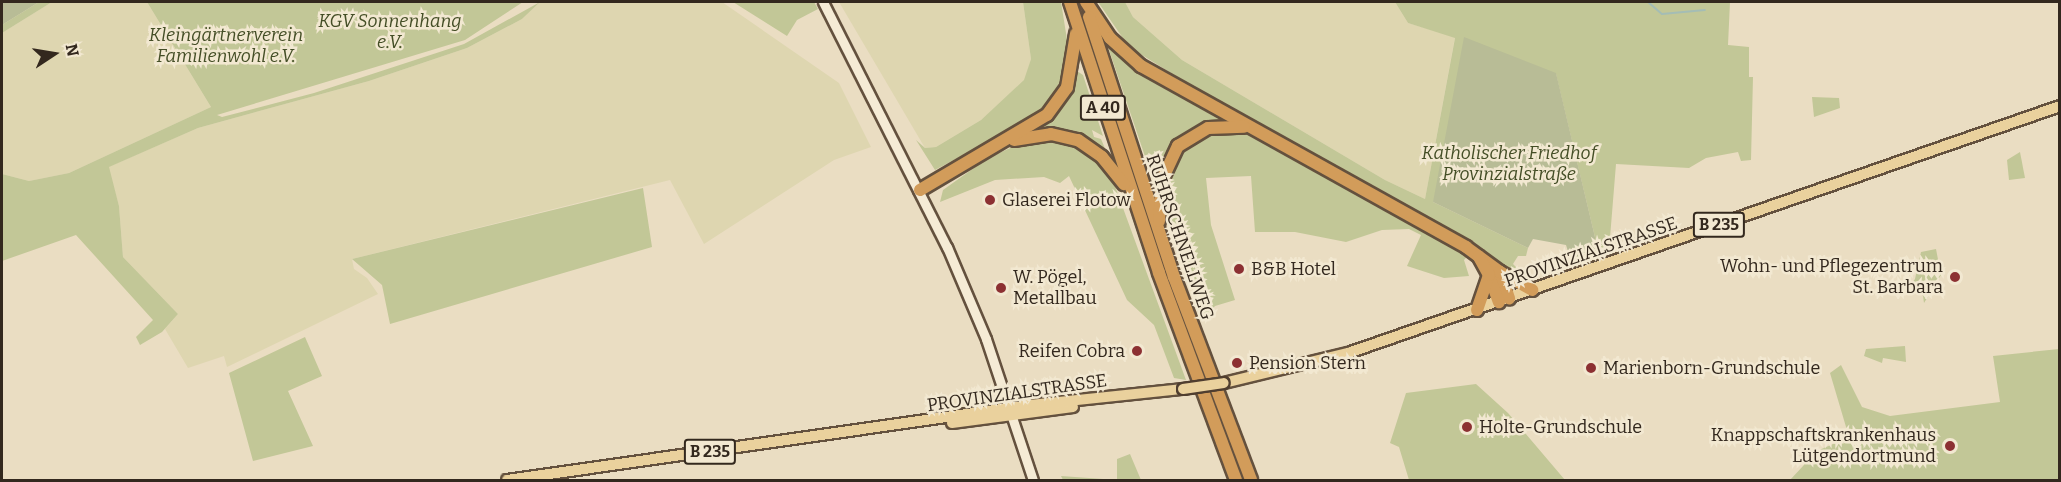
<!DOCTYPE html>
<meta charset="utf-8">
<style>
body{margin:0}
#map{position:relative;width:2061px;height:482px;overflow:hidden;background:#eaddc2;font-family:Bitter,serif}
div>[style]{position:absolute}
.farmland>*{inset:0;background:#ded6b0}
.green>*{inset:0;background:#c2c797}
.cemetery>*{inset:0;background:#b8bc96}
.stream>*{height:2px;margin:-1px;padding:0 1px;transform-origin:1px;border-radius:1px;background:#a4bdb5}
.roads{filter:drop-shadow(2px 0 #64513e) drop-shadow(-2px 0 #64513e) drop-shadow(0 2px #64513e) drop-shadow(0 -2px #64513e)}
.secondary>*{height:9px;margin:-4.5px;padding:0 4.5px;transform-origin:4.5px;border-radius:4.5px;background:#f5ebd5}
.primary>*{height:10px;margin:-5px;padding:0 5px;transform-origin:5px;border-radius:5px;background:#ead19d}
.motorway>*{height:12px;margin:-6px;padding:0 6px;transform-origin:6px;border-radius:6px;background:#d29c5a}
.bridges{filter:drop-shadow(2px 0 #503e2f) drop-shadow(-2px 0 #503e2f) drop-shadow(0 2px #503e2f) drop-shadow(0 -2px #503e2f)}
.primary-bridge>*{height:10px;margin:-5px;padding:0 5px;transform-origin:5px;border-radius:5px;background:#ead19d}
.dots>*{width:16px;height:16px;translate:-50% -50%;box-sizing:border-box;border:3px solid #f2e8d1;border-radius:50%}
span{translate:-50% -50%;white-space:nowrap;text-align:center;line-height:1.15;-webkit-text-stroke:5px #f2e8d1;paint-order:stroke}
.shield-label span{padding:2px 4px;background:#f2e8d1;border:2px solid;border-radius:4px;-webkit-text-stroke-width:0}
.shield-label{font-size:16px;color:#33281e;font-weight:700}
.park-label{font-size:18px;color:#444e26;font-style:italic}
.poi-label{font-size:18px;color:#33281e}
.left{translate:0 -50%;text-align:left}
.right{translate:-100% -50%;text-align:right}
.street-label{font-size:18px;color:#33281e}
.frame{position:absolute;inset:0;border:3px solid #33281e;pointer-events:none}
.north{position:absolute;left:24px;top:24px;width:60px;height:60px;-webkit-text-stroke:4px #f2e8d1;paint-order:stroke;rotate:78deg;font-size:16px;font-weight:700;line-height:24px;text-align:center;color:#33281e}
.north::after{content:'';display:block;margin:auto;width:21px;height:27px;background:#33281e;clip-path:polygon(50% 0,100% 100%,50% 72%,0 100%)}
</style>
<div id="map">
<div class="farmland">
<div style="clip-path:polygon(52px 2px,147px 2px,211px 107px,69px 173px,29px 181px,2px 174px,2px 33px)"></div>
<div style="clip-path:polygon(540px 2px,722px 2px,839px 83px,871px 147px,834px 160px,704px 244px,670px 180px,352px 259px,354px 269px,367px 278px,378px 294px,227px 367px,224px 356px,188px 368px,165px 329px,178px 314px,123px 257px,119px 206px,108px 167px,198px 128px,369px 81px,467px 48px,522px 19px)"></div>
<div style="clip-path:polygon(839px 2px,1023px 2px,1031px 59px,1025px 80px,981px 120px,936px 147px,925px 148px)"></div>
<div style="clip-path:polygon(1125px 2px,1395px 2px,1408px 23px,1455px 37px,1425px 199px,1385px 180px,1182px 60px,1133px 17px)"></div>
</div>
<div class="green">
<div style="clip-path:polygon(39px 2px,52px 2px,2px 33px,2px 25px)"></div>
<div style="clip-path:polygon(147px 2px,523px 2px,465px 40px,217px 115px,222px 117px,314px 93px,464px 44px,540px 2px,522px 19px,467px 48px,369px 81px,198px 128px,109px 167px,119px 206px,123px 257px,178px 314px,162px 332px,140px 345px,136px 337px,153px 320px,76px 235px,2px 261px,2px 174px,29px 181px,69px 173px,211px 107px)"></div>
<div style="clip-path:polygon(733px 2px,814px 2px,818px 9px,797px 20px,787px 36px)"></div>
<div style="clip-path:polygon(1023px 2px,1061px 2px,1069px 52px,1058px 94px,1044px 112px,935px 170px,916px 140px,925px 148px,936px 147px,981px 120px,1024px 80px,1031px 59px)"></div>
<div style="clip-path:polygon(1098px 2px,1125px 2px,1133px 17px,1182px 60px,1385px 180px,1425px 199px,1455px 38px,1408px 23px,1395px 2px,1730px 2px,1728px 45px,1749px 47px,1749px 77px,1753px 77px,1751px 160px,1741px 161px,1738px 152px,1706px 158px,1689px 168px,1616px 164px,1609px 250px,1599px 254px,1556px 74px,1433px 202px,1528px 248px,1526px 256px,1518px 256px,1513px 264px,1520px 271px,1511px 272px,1477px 246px,1464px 260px,1469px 276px,1444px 278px,1407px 266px,1421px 235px,1409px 229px,1382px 230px,1346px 242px,1295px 232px,1255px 232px,1251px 176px,1206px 178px,1211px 225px,1235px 300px,1215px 306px,1203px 320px,1169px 219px,1168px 183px,1176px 158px,1189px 143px,1219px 131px,1241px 133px,1247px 120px,1129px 47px)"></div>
<div style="clip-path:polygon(1104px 35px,1130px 65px,1227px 120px,1196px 126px,1179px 137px,1166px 153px,1155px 186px)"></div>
<div style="clip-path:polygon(1077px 71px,1083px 75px,1103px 136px,1092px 130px,1094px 137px,1101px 139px,1112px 165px,1073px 133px,1032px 132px,1059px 110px)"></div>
<div style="clip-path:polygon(1812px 97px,1839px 98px,1840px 108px,1814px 117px)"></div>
<div style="clip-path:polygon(1048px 138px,1080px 145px,1112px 178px,1186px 380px,1174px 378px,1154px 325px,1127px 300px,1069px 176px,1060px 183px,1044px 177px,995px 180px,940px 202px,943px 190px,988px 158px,1026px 141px)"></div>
<div style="clip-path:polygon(2020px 152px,2025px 178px,2009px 180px,2007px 160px)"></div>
<div style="clip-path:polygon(643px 188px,652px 247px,390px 324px,382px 285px,352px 259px)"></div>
<div style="clip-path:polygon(1936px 249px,1941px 275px,1924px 303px,1923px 296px,1911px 288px,1906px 291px,1915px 279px,1921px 252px)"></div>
<div style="clip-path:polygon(305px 337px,322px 376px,288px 391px,313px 446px,253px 461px,229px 373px)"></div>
<div style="clip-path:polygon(1905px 346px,1906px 362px,1883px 358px,1882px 363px,1864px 356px,1866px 349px)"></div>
<div style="clip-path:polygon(2059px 349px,2059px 480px,1790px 480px,1817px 451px,1849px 437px,1830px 373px,1841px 365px,1862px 407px,1890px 416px,2000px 402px,1993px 356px)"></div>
<div style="clip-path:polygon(1476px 384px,1508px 413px,1565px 480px,1409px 480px,1399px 447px,1390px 443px,1406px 393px)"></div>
<div style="clip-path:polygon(1130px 454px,1141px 480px,1063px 480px,1061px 476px,1117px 480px,1117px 459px)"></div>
</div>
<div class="cemetery">
<div style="clip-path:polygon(2px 2px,39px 2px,2px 25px)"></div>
<div style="clip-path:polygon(1464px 37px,1556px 73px,1599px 254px,1572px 264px,1566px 245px,1533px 239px,1528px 248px,1433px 202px)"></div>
</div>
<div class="stream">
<div style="left:1648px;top:2px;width:18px;rotate:41deg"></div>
<div style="left:1662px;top:14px;width:43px;rotate:-5.3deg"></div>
</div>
<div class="roads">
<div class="secondary">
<div style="left:823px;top:2px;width:275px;rotate:63.2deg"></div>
<div style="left:947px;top:247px;width:100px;rotate:67deg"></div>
<div style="left:986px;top:339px;width:149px;rotate:71.6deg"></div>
</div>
<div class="primary">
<div style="left:1224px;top:383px;width:128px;rotate:-13.6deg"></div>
<div style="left:1348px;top:353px;width:754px;rotate:-19.13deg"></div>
<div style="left:952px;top:423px;width:122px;rotate:-7.5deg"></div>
<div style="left:507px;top:480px;width:528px;rotate:-8.16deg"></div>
<div style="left:1030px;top:405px;width:154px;rotate:-6deg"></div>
</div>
<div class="motorway">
<div style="left:1070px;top:2px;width:285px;rotate:71.8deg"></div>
<div style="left:1159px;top:273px;width:221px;rotate:69.6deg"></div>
<div style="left:1086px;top:2px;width:43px;rotate:56.3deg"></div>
<div style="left:1110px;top:38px;width:42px;rotate:42.1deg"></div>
<div style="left:1141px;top:66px;width:372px;rotate:29.1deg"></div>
<div style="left:1466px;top:247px;width:42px;rotate:36.3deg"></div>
<div style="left:1500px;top:272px;width:28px;rotate:71deg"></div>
<div style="left:1089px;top:17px;width:274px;rotate:71.9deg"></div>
<div style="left:1174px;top:277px;width:217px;rotate:69.2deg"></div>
<div style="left:1014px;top:140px;width:37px;rotate:-9deg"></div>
<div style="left:1051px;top:134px;width:28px;rotate:13deg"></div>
<div style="left:1078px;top:140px;width:29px;rotate:35deg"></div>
<div style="left:1102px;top:157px;width:35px;rotate:51deg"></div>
<div style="left:920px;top:190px;width:147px;rotate:-30.6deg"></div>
<div style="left:1047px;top:115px;width:34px;rotate:-54deg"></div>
<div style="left:1067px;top:87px;width:54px;rotate:-80.4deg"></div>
<div style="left:1159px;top:221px;width:41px;rotate:-85.8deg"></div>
<div style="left:1162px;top:180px;width:38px;rotate:-65deg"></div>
<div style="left:1178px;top:146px;width:35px;rotate:-31deg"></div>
<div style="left:1208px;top:128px;width:36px;rotate:-2deg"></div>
<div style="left:1500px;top:272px;width:37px;rotate:29deg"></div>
<div style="left:1489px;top:275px;width:29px;rotate:70deg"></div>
<div style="left:1477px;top:310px;width:37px;rotate:-71deg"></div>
<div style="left:1489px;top:275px;width:21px;rotate:-119deg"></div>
</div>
</div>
<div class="bridges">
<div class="primary-bridge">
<div style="left:1183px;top:389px;width:41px;rotate:-8.3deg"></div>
</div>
</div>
<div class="dots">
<div style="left:990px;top:200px;background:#8c3032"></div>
<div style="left:1239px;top:269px;background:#8c3032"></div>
<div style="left:1955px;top:277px;background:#8c3032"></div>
<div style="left:1001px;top:288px;background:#8c3032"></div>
<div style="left:1137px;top:351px;background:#8c3032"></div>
<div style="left:1237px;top:363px;background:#8c3032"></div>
<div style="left:1591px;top:368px;background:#8c3032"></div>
<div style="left:1467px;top:427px;background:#8c3032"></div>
<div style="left:1950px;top:446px;background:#8c3032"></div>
</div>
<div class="shield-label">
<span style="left:1103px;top:108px">A 40</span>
<span style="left:1719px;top:225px">B 235</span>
<span style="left:710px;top:452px">B 235</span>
</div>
<div class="park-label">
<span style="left:390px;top:32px">KGV Sonnenhang<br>e.V.</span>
<span style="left:226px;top:46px">Kleingärtnerverein<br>Familienwohl e.V.</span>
<span style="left:1509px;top:164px">Katholischer Friedhof<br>Provinzialstraße</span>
</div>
<div class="poi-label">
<span class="left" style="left:1002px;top:200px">Glaserei Flotow</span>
<span class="right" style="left:1943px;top:277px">Wohn- und Pflegezentrum<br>St. Barbara</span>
<span class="left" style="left:1251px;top:269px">B&amp;B Hotel</span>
<span class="left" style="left:1013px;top:288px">W. Pögel,<br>Metallbau</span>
<span class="right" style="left:1125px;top:351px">Reifen Cobra</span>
<span class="left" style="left:1249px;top:363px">Pension Stern</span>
<span class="left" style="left:1603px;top:368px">Marienborn-Grundschule</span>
<span class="left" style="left:1479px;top:427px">Holte-Grundschule</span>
<span class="right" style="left:1936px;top:446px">Knappschaftskrankenhaus<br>Lütgendortmund</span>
</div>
<div class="street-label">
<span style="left:1180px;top:237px;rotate:71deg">RUHRSCHNELLWEG</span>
<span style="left:1591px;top:252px;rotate:-19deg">PROVINZIALSTRASSE</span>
<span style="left:1017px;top:393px;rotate:-8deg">PROVINZIALSTRASSE</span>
</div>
<div class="frame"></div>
<div class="north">N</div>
</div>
